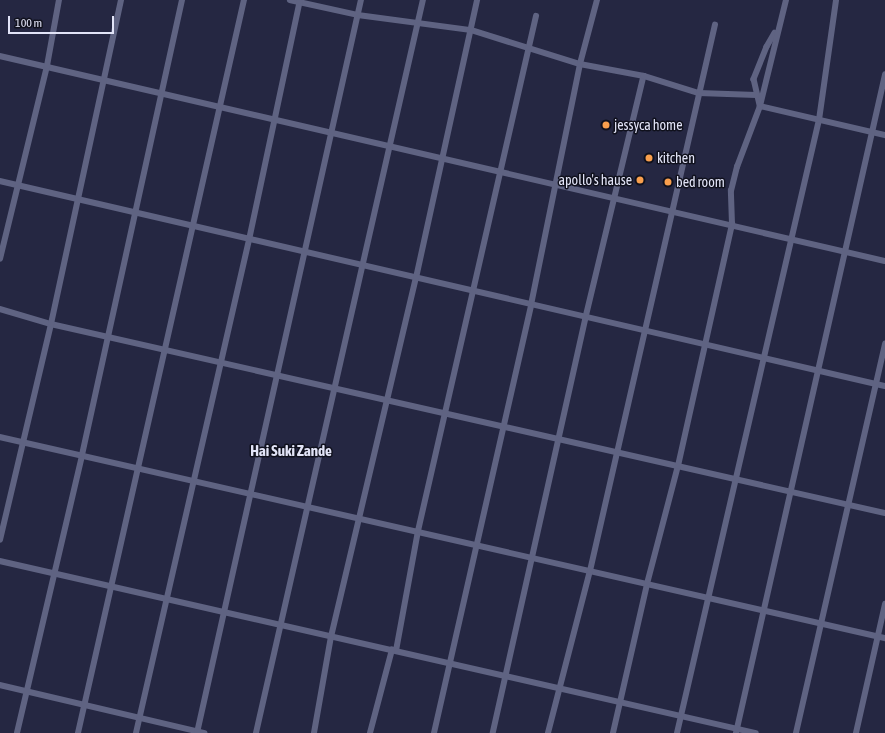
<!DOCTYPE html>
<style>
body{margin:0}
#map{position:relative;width:885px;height:733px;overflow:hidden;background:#252742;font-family:"Asap Condensed",sans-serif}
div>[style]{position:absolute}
.street>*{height:5.5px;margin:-2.75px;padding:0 2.75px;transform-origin:2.75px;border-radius:2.75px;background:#5f6382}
.dots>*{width:11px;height:11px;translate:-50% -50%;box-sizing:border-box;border:2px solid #10111d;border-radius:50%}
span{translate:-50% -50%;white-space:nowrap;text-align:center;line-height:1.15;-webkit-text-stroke:3px #10111d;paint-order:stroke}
.poi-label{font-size:14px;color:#e2e4f7}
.left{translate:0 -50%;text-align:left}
.right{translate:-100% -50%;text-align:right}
.neighbourhood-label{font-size:15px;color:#e2e4f7;font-weight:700}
.scale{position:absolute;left:8px;top:16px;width:106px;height:18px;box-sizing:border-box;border:2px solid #e2e4f7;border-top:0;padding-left:5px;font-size:12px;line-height:14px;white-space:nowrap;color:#e2e4f7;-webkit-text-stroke:3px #10111d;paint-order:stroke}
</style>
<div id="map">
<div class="street">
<div style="left:290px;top:0;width:70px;rotate:12.4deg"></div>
<div style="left:358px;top:15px;width:114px;rotate:7.6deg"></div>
<div style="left:471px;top:30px;width:114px;rotate:17.3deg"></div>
<div style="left:580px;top:64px;width:65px;rotate:10.6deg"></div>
<div style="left:644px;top:76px;width:249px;rotate:103.5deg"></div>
<div style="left:586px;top:318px;width:425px;rotate:102.6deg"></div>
<div style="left:775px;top:33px;width:16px;rotate:120deg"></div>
<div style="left:767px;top:47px;width:35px;rotate:112deg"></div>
<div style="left:754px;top:79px;width:28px;rotate:77deg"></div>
<div style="left:760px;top:106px;width:128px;rotate:13.1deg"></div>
<div style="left:0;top:56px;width:908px;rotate:13.04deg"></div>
<div style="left:644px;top:76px;width:58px;rotate:17.2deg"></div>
<div style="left:699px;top:93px;width:57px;rotate:2deg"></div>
<div style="left:0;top:181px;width:908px;rotate:13.04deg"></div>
<div style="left:0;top:259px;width:199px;rotate:-76.3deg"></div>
<div style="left:47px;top:66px;width:67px;rotate:-79.7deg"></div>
<div style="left:0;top:309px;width:53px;rotate:16.4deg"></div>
<div style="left:51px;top:324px;width:855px;rotate:12.77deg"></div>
<div style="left:0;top:437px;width:908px;rotate:12.8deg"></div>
<div style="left:0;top:540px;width:222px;rotate:-76.7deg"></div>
<div style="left:51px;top:324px;width:331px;rotate:-77.8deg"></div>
<div style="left:0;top:561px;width:775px;rotate:12.82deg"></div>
<div style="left:396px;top:651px;width:122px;rotate:-79.6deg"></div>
<div style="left:418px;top:531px;width:528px;rotate:-77.09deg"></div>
<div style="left:0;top:685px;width:210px;rotate:13.2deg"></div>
<div style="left:17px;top:733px;width:285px;rotate:-76.8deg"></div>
<div style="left:82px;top:455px;width:466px;rotate:-77.6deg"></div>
<div style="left:78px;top:733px;width:752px;rotate:-77.24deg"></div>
<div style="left:136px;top:733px;width:506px;rotate:-77.09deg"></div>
<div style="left:249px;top:240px;width:245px;rotate:-78deg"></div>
<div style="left:197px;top:733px;width:751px;rotate:-77.39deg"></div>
<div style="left:256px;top:733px;width:752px;rotate:-77.17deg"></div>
<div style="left:314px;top:733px;width:97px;rotate:-80deg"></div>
<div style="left:331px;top:637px;width:369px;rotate:-76.7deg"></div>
<div style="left:416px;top:278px;width:285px;rotate:-77.6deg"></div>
<div style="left:370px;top:733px;width:86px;rotate:-75.2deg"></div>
<div style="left:434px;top:733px;width:439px;rotate:-77.2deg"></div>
<div style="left:531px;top:305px;width:246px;rotate:-78.5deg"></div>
<div style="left:580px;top:64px;width:66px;rotate:-75.1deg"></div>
<div style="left:548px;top:733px;width:167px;rotate:-75.5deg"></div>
<div style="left:590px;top:571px;width:560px;rotate:-77.11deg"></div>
<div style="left:613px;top:733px;width:153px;rotate:-77.1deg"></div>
<div style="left:647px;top:584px;width:122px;rotate:-75.3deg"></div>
<div style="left:678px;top:466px;width:248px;rotate:-77.4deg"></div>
<div style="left:732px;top:224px;width:33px;rotate:-92deg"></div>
<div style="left:731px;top:191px;width:25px;rotate:-76deg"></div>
<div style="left:737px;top:167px;width:65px;rotate:-69.3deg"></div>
<div style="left:760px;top:106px;width:109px;rotate:-76.2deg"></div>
<div style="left:677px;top:733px;width:629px;rotate:-76.96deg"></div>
<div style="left:819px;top:120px;width:121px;rotate:-81.9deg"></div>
<div style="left:736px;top:733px;width:675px;rotate:-77.24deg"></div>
<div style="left:796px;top:733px;width:399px;rotate:-77.1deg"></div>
<div style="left:856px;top:733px;width:132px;rotate:-77.3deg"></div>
</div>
<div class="dots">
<div style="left:606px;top:125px;background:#f99f4d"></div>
<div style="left:649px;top:158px;background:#f99f4d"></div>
<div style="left:640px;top:180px;background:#f99f4d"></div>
<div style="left:668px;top:182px;background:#f99f4d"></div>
</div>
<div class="poi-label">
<span class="left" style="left:614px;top:125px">jessyca home</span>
<span class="left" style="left:657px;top:158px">kitchen</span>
<span class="right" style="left:632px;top:180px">apollo's hause</span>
<span class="left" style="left:676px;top:182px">bed room</span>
</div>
<div class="neighbourhood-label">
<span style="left:291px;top:451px">Hai Suki Zande</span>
</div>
<div class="scale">100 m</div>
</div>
